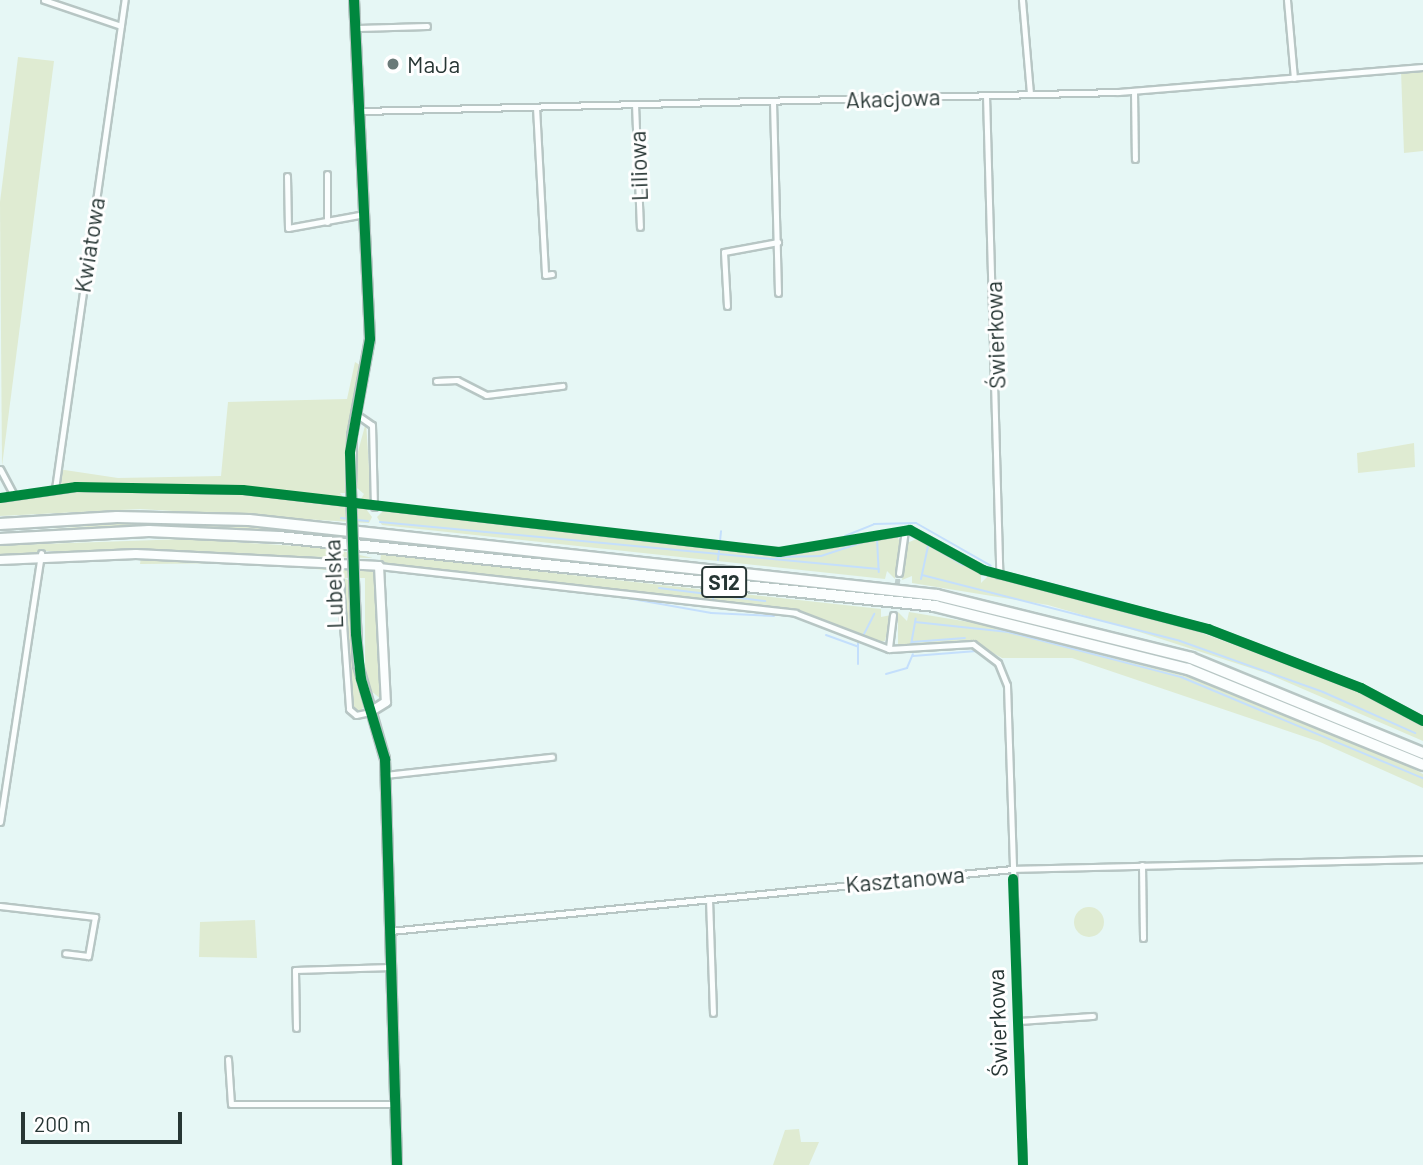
<!DOCTYPE html>
<meta charset="utf-8">
<style>
body{margin:0}
#map{position:relative;width:1423px;height:1165px;overflow:hidden;background:#e6f7f5;font-family:Barlow,sans-serif}
div>[style]{position:absolute}
.green>*{inset:0;background:#dfebd2}
.round{border-radius:50%}
.stream>*{height:2px;margin:-1px;padding:0 1px;transform-origin:1px;border-radius:1px;background:#c4dffc}
.street-tunnel>*{height:5px;margin-top:-2.5px;transform-origin:0;background:repeating-linear-gradient(90deg,#c0d0ce 0 5px,transparent 0 7.5px)}
.roads{filter:drop-shadow(2px 0 #b7c6c4) drop-shadow(-2px 0 #b7c6c4) drop-shadow(0 2px #b7c6c4) drop-shadow(0 -2px #b7c6c4)}
.street>*{height:5px;margin:-2.5px;padding:0 2.5px;transform-origin:2.5px;border-radius:2.5px;background:#fbfefe}
.secondary>*{height:8px;margin:-4px;padding:0 4px;transform-origin:4px;border-radius:4px;background:#fbfefe}
.highway>*{height:10px;margin:-5px;padding:0 5px;transform-origin:5px;border-radius:5px;background:#fbfefe}
.bridges{filter:drop-shadow(2px 0 #b7c6c4) drop-shadow(-2px 0 #b7c6c4) drop-shadow(0 2px #b7c6c4) drop-shadow(0 -2px #b7c6c4)}
.secondary-bridge>*{height:8px;margin:-4px;padding:0 4px;transform-origin:4px;border-radius:4px;background:#fbfefe}
.cycleway>*{height:10px;margin:-5px;padding:0 5px;transform-origin:5px;border-radius:5px;background:#00873e}
.dots>*{width:19px;height:19px;translate:-50% -50%;box-sizing:border-box;border:4px solid #fff;border-radius:50%}
span{translate:-50% -50%;white-space:nowrap;text-align:center;line-height:1.15;-webkit-text-stroke:6px #fff;paint-order:stroke}
.shield-label span{padding:2px 5px;background:#fff;border:2px solid;border-radius:5px;-webkit-text-stroke-width:0}
.shield-label{font-size:21px;color:#273634;font-weight:700}
.poi-label{font-size:23px;color:#273634}
.left{translate:0 -50%;text-align:left}
.street-label{font-size:23px;color:#273634}
.scale{position:absolute;left:21px;top:1112px;width:161px;height:32px;box-sizing:border-box;border:4px solid #273634;border-top:0;padding-left:9px;font-size:21px;line-height:24px;white-space:nowrap;color:#273634;-webkit-text-stroke:5px #fff;paint-order:stroke}
</style>
<div id="map">
<div class="green">
<div style="clip-path:polygon(18px 57px,54px 61px,2px 466px,0 202px)"></div>
<div style="clip-path:polygon(1423px 69px,1423px 151px,1404px 153px,1401px 71px)"></div>
<div style="clip-path:polygon(355px 362px,363px 367px,349px 426px,347px 493px,340px 493px,345px 500px,238px 486px,63px 485px,57px 480px,58px 469px,118px 478px,221px 476px,228px 402px,347px 399px)"></div>
<div style="clip-path:polygon(366px 422px,371px 498px,366px 503px,359px 502px,364px 494px,357px 488px,356px 459px)"></div>
<div style="clip-path:polygon(1414px 443px,1415px 467px,1358px 473px,1357px 453px)"></div>
<div style="clip-path:polygon(87px 490px,234px 491px,366px 509px,372px 517px,369px 523px,140px 509px,0 516px,0 501px)"></div>
<div style="clip-path:polygon(383px 511px,780px 556px,896px 534px,900px 542px,895px 579px,887px 571px,885px 579px,382px 525px,377px 517px)"></div>
<div style="clip-path:polygon(139px 522px,277px 528px,411px 541px,139px 526px,0 533px)"></div>
<div style="clip-path:polygon(921px 537px,981px 572px,981px 583px,989px 575px,1175px 623px,1348px 687px,1423px 724px,1423px 741px,1266px 673px,1124px 627px,1048px 605px,912px 583px,912px 576px,902px 580px,907px 543px)"></div>
<div style="clip-path:polygon(185px 539px,328px 548px,373px 558px,45px 551px,0 556px,0 546px,13px 545px)"></div>
<div style="clip-path:polygon(493px 549px,876px 591px,1012px 613px,1239px 678px,1379px 735px,1423px 761px,1238px 682px,1062px 629px,875px 595px)"></div>
<div style="clip-path:polygon(381px 554px,881px 609px,881px 617px,891px 615px,885px 641px,876px 643px,799px 611px,380px 563px)"></div>
<div style="clip-path:polygon(141px 557px,258px 563px,140px 564px)"></div>
<div style="clip-path:polygon(261px 563px,374px 570px,382px 700px,370px 690px,365px 665px,365px 578px,344px 578px,350px 581px,354px 660px,365px 705px,360px 712px,352px 707px,343px 572px)"></div>
<div style="clip-path:polygon(898px 612px,907px 621px,909px 612px,1023px 631px,1220px 686px,1390px 757px,1423px 774px,1423px 788px,1320px 742px,1072px 658px,1002px 658px,969px 640px,898px 645px)"></div>
<div class="round" style="left:1074px;top:907px;width:30px;height:30px"></div>
<div style="clip-path:polygon(255px 920px,257px 958px,199px 957px,200px 922px)"></div>
<div style="clip-path:polygon(799px 1129px,801px 1142px,819px 1142px,809px 1165px,773px 1165px,785px 1130px)"></div>
</div>
<div class="stream">
<div style="left:341px;top:518px;width:9px;rotate:6deg"></div>
<div style="left:356px;top:520px;width:12px;rotate:5deg"></div>
<div style="left:380px;top:522px;width:501px;rotate:5.38deg"></div>
<div style="left:845px;top:536px;width:31px;rotate:-22deg"></div>
<div style="left:874px;top:524px;width:42px;rotate:-1.4deg"></div>
<div style="left:916px;top:523px;width:86px;rotate:29.8deg"></div>
<div style="left:877px;top:539px;width:33px;rotate:87deg"></div>
<div style="left:924px;top:542px;width:45px;rotate:30.5deg"></div>
<div style="left:776px;top:557px;width:45px;rotate:-1.3deg"></div>
<div style="left:821px;top:556px;width:55px;rotate:-18.1deg"></div>
<div style="left:718px;top:560px;width:29px;rotate:-84deg"></div>
<div style="left:1009px;top:573px;width:118px;rotate:14.3deg"></div>
<div style="left:922px;top:575px;width:266px;rotate:14.3deg"></div>
<div style="left:1180px;top:641px;width:152px;rotate:19.6deg"></div>
<div style="left:1323px;top:692px;width:101px;rotate:24deg"></div>
<div style="left:921px;top:579px;width:34px;rotate:-78deg"></div>
<div style="left:659px;top:588px;width:107px;rotate:7deg"></div>
<div style="left:610px;top:595px;width:103px;rotate:10.1deg"></div>
<div style="left:711px;top:613px;width:63px;rotate:2.7deg"></div>
<div style="left:713px;top:599px;width:7px;rotate:-82deg"></div>
<div style="left:915px;top:622px;width:94px;rotate:6.1deg"></div>
<div style="left:1008px;top:632px;width:179px;rotate:14.6deg"></div>
<div style="left:1181px;top:677px;width:262px;rotate:22.7deg"></div>
<div style="left:826px;top:635px;width:33px;rotate:20deg"></div>
<div style="left:863px;top:636px;width:25px;rotate:-63deg"></div>
<div style="left:912px;top:642px;width:53px;rotate:-4.3deg"></div>
<div style="left:858px;top:643px;width:21px;rotate:90deg"></div>
<div style="left:911px;top:645px;width:27px;rotate:-80deg"></div>
<div style="left:913px;top:656px;width:64px;rotate:-4.5deg"></div>
<div style="left:886px;top:674px;width:22px;rotate:-16deg"></div>
<div style="left:907px;top:668px;width:15px;rotate:-67deg"></div>
</div>
<div class="street-tunnel">
<div style="left:896px;top:591px;width:18px;rotate:-81deg"></div>
</div>
<div class="roads">
<div class="street">
<div style="left:44px;top:0;width:81px;rotate:18.7deg"></div>
<div style="left:1022px;top:0;width:93px;rotate:85.1deg"></div>
<div style="left:1287px;top:0;width:78px;rotate:84.9deg"></div>
<div style="left:358px;top:28px;width:69px;rotate:-1.7deg"></div>
<div style="left:1134px;top:91px;width:68px;rotate:89.2deg"></div>
<div style="left:986px;top:95px;width:480px;rotate:88.4deg"></div>
<div style="left:773px;top:102px;width:191px;rotate:88.5deg"></div>
<div style="left:635px;top:104px;width:123px;rotate:87.7deg"></div>
<div style="left:536px;top:107px;width:168px;rotate:86.9deg"></div>
<div style="left:545px;top:275px;width:7px;rotate:-8deg"></div>
<div style="left:362px;top:111px;width:756px;rotate:-1.44deg"></div>
<div style="left:1118px;top:92px;width:306px;rotate:-4.7deg"></div>
<div style="left:287px;top:176px;width:52px;rotate:88.9deg"></div>
<div style="left:288px;top:228px;width:78px;rotate:-10.3deg"></div>
<div style="left:327px;top:222px;width:48px;rotate:-90deg"></div>
<div style="left:727px;top:306px;width:54px;rotate:-93.2deg"></div>
<div style="left:724px;top:252px;width:55px;rotate:-10.5deg"></div>
<div style="left:436px;top:381px;width:21px;rotate:-3deg"></div>
<div style="left:457px;top:380px;width:33px;rotate:27deg"></div>
<div style="left:486px;top:395px;width:77px;rotate:-6.8deg"></div>
<div style="left:356px;top:414px;width:19px;rotate:35deg"></div>
<div style="left:372px;top:425px;width:82px;rotate:88.6deg"></div>
<div style="left:0;top:469px;width:30px;rotate:62deg"></div>
<div style="left:55px;top:489px;width:494px;rotate:-81.9deg"></div>
<div style="left:0;top:498px;width:77px;rotate:-8.2deg"></div>
<div style="left:76px;top:487px;width:167px;rotate:1deg"></div>
<div style="left:243px;top:490px;width:540px;rotate:6.6deg"></div>
<div style="left:779px;top:552px;width:133px;rotate:-9.5deg"></div>
<div style="left:910px;top:530px;width:83px;rotate:28.7deg"></div>
<div style="left:983px;top:570px;width:233px;rotate:14.7deg"></div>
<div style="left:1208px;top:629px;width:164px;rotate:21.1deg"></div>
<div style="left:1361px;top:688px;width:70px;rotate:28deg"></div>
<div style="left:379px;top:566px;width:419px;rotate:6.4deg"></div>
<div style="left:795px;top:613px;width:101px;rotate:21deg"></div>
<div style="left:899px;top:573px;width:43px;rotate:-82.1deg"></div>
<div style="left:340px;top:582px;width:127px;rotate:85.9deg"></div>
<div style="left:349px;top:709px;width:9px;rotate:41deg"></div>
<div style="left:356px;top:715px;width:14px;rotate:-12deg"></div>
<div style="left:893px;top:615px;width:34px;rotate:97deg"></div>
<div style="left:889px;top:649px;width:84px;rotate:-3.4deg"></div>
<div style="left:973px;top:644px;width:31px;rotate:37deg"></div>
<div style="left:998px;top:663px;width:24px;rotate:68deg"></div>
<div style="left:1007px;top:685px;width:480px;rotate:88.1deg"></div>
<div style="left:385px;top:775px;width:168px;rotate:-6.2deg"></div>
<div style="left:0;top:822px;width:272px;rotate:-81.3deg"></div>
<div style="left:1142px;top:865px;width:73px;rotate:89.2deg"></div>
<div style="left:709px;top:899px;width:114px;rotate:88deg"></div>
<div style="left:0;top:906px;width:96px;rotate:6.6deg"></div>
<div style="left:95px;top:917px;width:40px;rotate:100deg"></div>
<div style="left:88px;top:956px;width:23px;rotate:-173deg"></div>
<div style="left:390px;top:931px;width:625px;rotate:-5.69deg"></div>
<div style="left:1012px;top:869px;width:411px;rotate:-1.4deg"></div>
<div style="left:1018px;top:1021px;width:75px;rotate:-3.8deg"></div>
<div style="left:296px;top:1028px;width:58px;rotate:-91deg"></div>
<div style="left:295px;top:970px;width:96px;rotate:-1.8deg"></div>
<div style="left:228px;top:1059px;width:45px;rotate:86.2deg"></div>
<div style="left:231px;top:1104px;width:164px"></div>
</div>
<div class="secondary">
<div style="left:351px;top:489px;width:53px;rotate:-88.9deg"></div>
<div style="left:352px;top:436px;width:99px;rotate:-79.5deg"></div>
<div style="left:370px;top:339px;width:339px;rotate:-92.7deg"></div>
<div style="left:0;top:560px;width:136px;rotate:-2.5deg"></div>
<div style="left:136px;top:554px;width:243px;rotate:2.8deg"></div>
<div style="left:379px;top:566px;width:136px;rotate:87.1deg"></div>
<div style="left:386px;top:702px;width:19px;rotate:148deg"></div>
<div style="left:354px;top:580px;width:85px;rotate:87.3deg"></div>
<div style="left:358px;top:665px;width:98px;rotate:74deg"></div>
<div style="left:385px;top:759px;width:406px;rotate:88.3deg"></div>
</div>
<div class="highway">
<div style="left:0;top:524px;width:117px;rotate:-3.4deg"></div>
<div style="left:117px;top:517px;width:132px;rotate:1.3deg"></div>
<div style="left:249px;top:520px;width:692px;rotate:6.22deg"></div>
<div style="left:937px;top:595px;width:262px;rotate:13.9deg"></div>
<div style="left:1191px;top:658px;width:251px;rotate:22.3deg"></div>
<div style="left:0;top:539px;width:149px;rotate:-3.1deg"></div>
<div style="left:149px;top:531px;width:130px;rotate:2.6deg"></div>
<div style="left:279px;top:537px;width:660px;rotate:6deg"></div>
<div style="left:935px;top:606px;width:261px;rotate:14deg"></div>
<div style="left:1188px;top:669px;width:254px;rotate:22.2deg"></div>
</div>
</div>
<div class="bridges">
<div class="secondary-bridge">
<div style="left:351px;top:489px;width:91px;rotate:88.1deg"></div>
</div>
</div>
<div class="cycleway">
<div style="left:354px;top:0;width:339px;rotate:87.3deg"></div>
<div style="left:370px;top:339px;width:116px;rotate:100deg"></div>
<div style="left:350px;top:453px;width:181px;rotate:88.1deg"></div>
<div style="left:356px;top:634px;width:45px;rotate:83.7deg"></div>
<div style="left:361px;top:679px;width:84px;rotate:73.3deg"></div>
<div style="left:385px;top:759px;width:406px;rotate:88.3deg"></div>
<div style="left:0;top:498px;width:77px;rotate:-8.2deg"></div>
<div style="left:76px;top:487px;width:167px;rotate:1deg"></div>
<div style="left:243px;top:490px;width:540px;rotate:6.6deg"></div>
<div style="left:779px;top:552px;width:133px;rotate:-9.5deg"></div>
<div style="left:910px;top:530px;width:83px;rotate:28.7deg"></div>
<div style="left:983px;top:570px;width:233px;rotate:14.7deg"></div>
<div style="left:1208px;top:629px;width:164px;rotate:21.1deg"></div>
<div style="left:1361px;top:688px;width:70px;rotate:28deg"></div>
<div style="left:1013px;top:879px;width:286px;rotate:88deg"></div>
</div>
<div class="dots">
<div style="left:393px;top:64px;background:#6a7a78"></div>
</div>
<div class="shield-label">
<span style="left:724px;top:582px">S12</span>
</div>
<div class="poi-label">
<span class="left" style="left:407px;top:64px">MaJa</span>
</div>
<div class="street-label">
<span style="left:893px;top:98px;rotate:-2deg">Akacjowa</span>
<span style="left:638px;top:166px;rotate:-92deg">Liliowa</span>
<span style="left:89px;top:245px;rotate:-81deg">Kwiatowa</span>
<span style="left:995px;top:335px;rotate:-92deg">Świerkowa</span>
<span style="left:333px;top:584px;rotate:-92deg">Lubelska</span>
<span style="left:905px;top:879px;rotate:-5deg">Kasztanowa</span>
<span style="left:997px;top:1023px;rotate:-92deg">Świerkowa</span>
</div>
<div class="scale">200 m</div>
</div>
